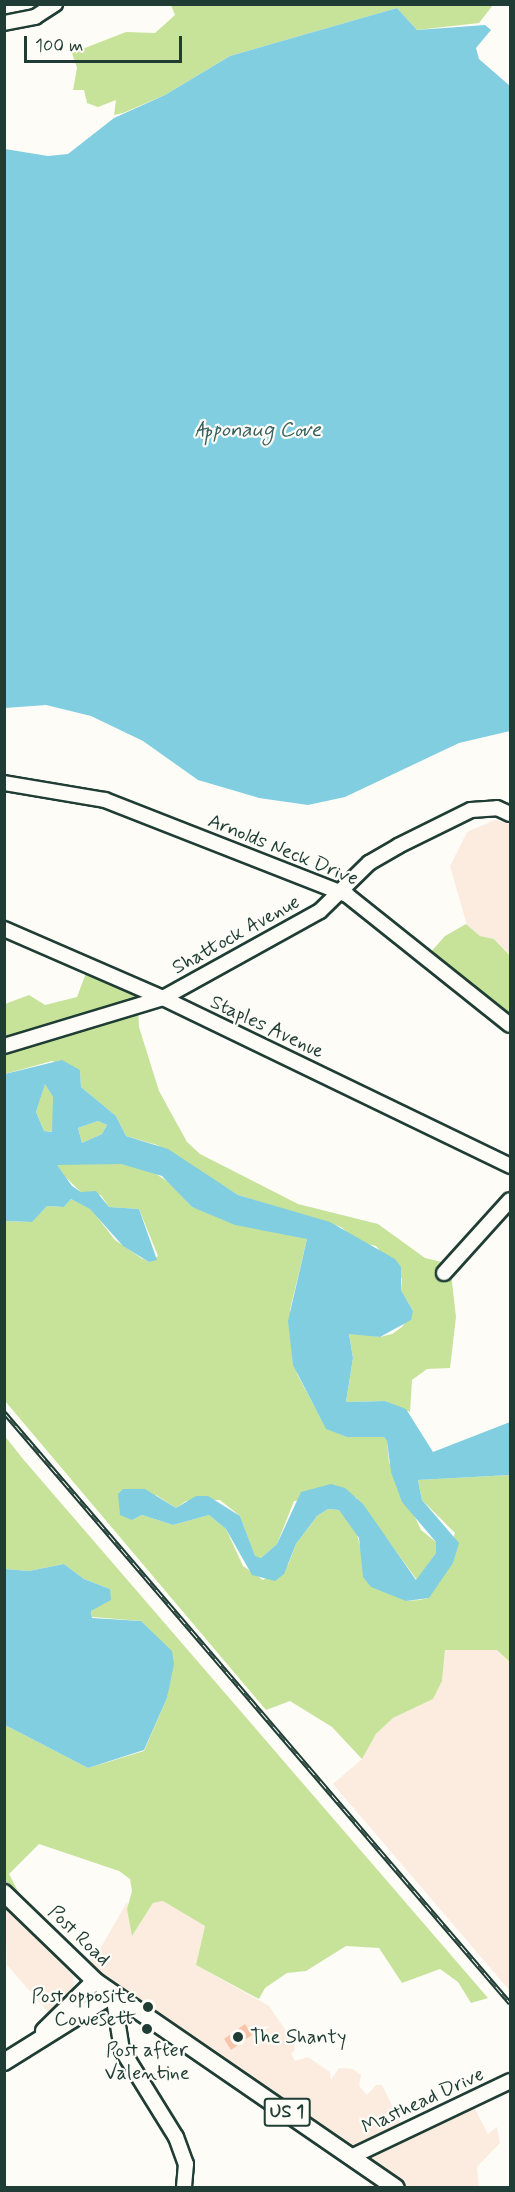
<!DOCTYPE html>
<style>
body{margin:0}
#map{position:relative;width:515px;height:2192px;overflow:hidden;background:#fdfcf7;font-family:Mynerve,sans-serif}
div>[style]{position:absolute}
.built>*{inset:0;background:#fcece0}
.green>*{inset:0;background:#c7e39a}
.water>*{inset:0;background:#81cee0}
.building>*{inset:0;background:#f9c5aa}
.roads{filter:drop-shadow(2px 0 #1f3d34) drop-shadow(-2px 0 #1f3d34) drop-shadow(0 2px #1f3d34) drop-shadow(0 -2px #1f3d34)}
.minor>*{height:14px;margin:-7px;padding:0 7px;transform-origin:7px;border-radius:7px;background:#fdfcf7}
.major>*{height:16px;margin:-8px;padding:0 8px;transform-origin:8px;border-radius:8px;background:#fdfcf7}
.rail>*{height:5px;margin-top:-2.5px;transform-origin:0;background:repeating-linear-gradient(90deg,#fdfcf7 0 9px,#1f3d34 0 18px);box-sizing:border-box;border-block:2px solid #1f3d34}
.dots>*{width:16px;height:16px;translate:-50% -50%;box-sizing:border-box;border:3px solid #fdfcf7;border-radius:50%}
span{translate:-50% -50%;white-space:nowrap;text-align:center;line-height:1.15;-webkit-text-stroke:4.5px #fdfcf7;paint-order:stroke}
.shield-label span{padding:2px 4px;background:#fdfcf7;border:2px solid;border-radius:4px;-webkit-text-stroke-width:0}
.shield-label{font-size:18px;color:#1f3d34;font-weight:700}
.street-label{font-size:20px;color:#1f3d34}
.poi-label{font-size:20px;color:#1f3d34}
.right{translate:-100% -50%;text-align:right}
.left{translate:0 -50%;text-align:left}
.water-label{font-size:21px;color:#38615f;font-style:italic}
.frame{position:absolute;inset:0;border:6px solid #1f3d34;pointer-events:none}
.scale{position:absolute;left:24px;top:36px;width:158px;height:27px;box-sizing:border-box;border:3px solid #1f3d34;border-top:0;padding-left:8px;font-size:18px;line-height:21px;white-space:nowrap;color:#1f3d34;-webkit-text-stroke:4px #fdfcf7;paint-order:stroke}
</style>
<div id="map">
<div class="built">
<div style="clip-path:polygon(495px 820px,510px 823px,510px 956px,494px 939px,480px 936px,467px 925px,450px 866px,467px 832px)"></div>
<div style="clip-path:polygon(457px 1647px,498px 1650px,510px 1662px,510px 1991px,333px 1784px,362px 1759px,376px 1734px,393px 1718px,433px 1699px,442px 1680px,445px 1650px)"></div>
<div style="clip-path:polygon(4px 1893px,71px 1961px,75px 1997px,55px 2020px,7px 1965px)"></div>
<div style="clip-path:polygon(163px 1901px,205px 1926px,196px 1965px,269px 2006px,293px 2041px,295px 2050px,291px 2054px,295px 2061px,308px 2057px,330px 2072px,331px 2080px,339px 2068px,353px 2069px,361px 2075px,359px 2086px,367px 2095px,376px 2085px,382px 2085px,404px 2129px,471px 2101px,488px 2134px,497px 2127px,500px 2143px,477px 2167px,479px 2187px,397px 2187px,81px 1968px,100px 1949px,127px 1902px,133px 1935px,153px 1903px)"></div>
</div>
<div class="green">
<div style="clip-path:polygon(171px 5px,493px 5px,479px 23px,417px 30px,397px 8px,230px 56px,165px 95px,123px 113px,114px 115px,116px 100px,98px 107px,87px 103px,84px 90px,73px 90px,77px 68px,72px 53px,126px 32px,155px 33px,175px 15px)"></div>
<div style="clip-path:polygon(466px 924px,480px 936px,494px 939px,510px 956px,510px 1024px,429px 954px,445px 936px)"></div>
<div style="clip-path:polygon(89px 965px,159px 997px,138px 1006px,139px 1027px,159px 1091px,187px 1142px,200px 1154px,298px 1204px,378px 1224px,425px 1258px,450px 1264px,456px 1317px,450px 1368px,427px 1369px,412px 1380px,410px 1412px,385px 1401px,346px 1402px,353px 1358px,349px 1333px,380px 1337px,392px 1334px,402px 1327px,413px 1311px,401px 1290px,402px 1279px,376px 1246px,359px 1242px,341px 1227px,238px 1195px,157px 1145px,126px 1136px,116px 1116px,81px 1087px,80px 1070px,52px 1061px,5px 1074px,5px 1004px,29px 995px,45px 1005px,77px 997px)"></div>
<div style="clip-path:polygon(45px 1083px,53px 1097px,53px 1132px,44px 1131px,36px 1112px)"></div>
<div style="clip-path:polygon(98px 1121px,107px 1125px,102px 1134px,82px 1143px,78px 1128px)"></div>
<div style="clip-path:polygon(64px 1162px,121px 1164px,153px 1172px,170px 1183px,192px 1207px,307px 1239px,290px 1310px,297px 1374px,326px 1428px,347px 1437px,384px 1437px,387px 1441px,389px 1462px,421px 1530px,436px 1542px,436px 1553px,417px 1580px,356px 1497px,294px 1501px,277px 1544px,261px 1558px,255px 1557px,240px 1516px,220px 1500px,186px 1501px,176px 1508px,156px 1495px,132px 1520px,142px 1515px,173px 1525px,209px 1515px,226px 1529px,243px 1566px,263px 1580px,288px 1565px,296px 1544px,317px 1516px,328px 1509px,339px 1510px,355px 1527px,361px 1550px,406px 1601px,419px 1600px,429px 1598px,455px 1533px,422px 1500px,418px 1480px,510px 1475px,510px 1662px,497px 1650px,445px 1650px,442px 1681px,433px 1699px,393px 1718px,376px 1734px,362px 1759px,332px 1727px,290px 1701px,266px 1710px,5px 1401px,5px 1221px,31px 1222px,47px 1206px,64px 1207px,71px 1199px,91px 1209px,115px 1240px,141px 1258px,150px 1262px,158px 1256px,139px 1209px,109px 1207px,101px 1195px,81px 1192px,58px 1170px,56px 1165px)"></div>
<div style="clip-path:polygon(4px 1435px,23px 1459px,488px 1998px,471px 2003px,458px 1982px,440px 1969px,402px 1983px,379px 1948px,346px 1946px,306px 1971px,287px 1973px,265px 1988px,259px 1999px,196px 1965px,205px 1926px,163px 1901px,153px 1903px,132px 1936px,127px 1909px,132px 1891px,130px 1879px,119px 1871px,39px 1844px,9px 1874px,33px 1920px,5px 1893px,5px 1725px,88px 1768px,144px 1751px,167px 1698px,171px 1651px,141px 1621px,92px 1617px,91px 1611px,110px 1589px,84px 1579px,64px 1564px,29px 1571px,5px 1569px)"></div>
</div>
<div class="water">
<div style="clip-path:polygon(397px 8px,417px 30px,485px 25px,491px 30px,476px 48px,479px 59px,510px 86px,510px 731px,459px 743px,345px 797px,308px 805px,259px 798px,198px 780px,143px 741px,91px 716px,46px 705px,5px 708px,5px 149px,48px 156px,68px 154px,114px 118px,165px 95px,230px 56px)"></div>
<div style="clip-path:polygon(evenodd,62px 1060px,80px 1070px,81px 1087px,116px 1116px,126px 1136px,168px 1149px,238px 1195px,330px 1222px,395px 1259px,401px 1267px,401px 1290px,413px 1311px,411px 1320px,380px 1337px,349px 1334px,353px 1358px,346px 1402px,385px 1401px,406px 1409px,433px 1452px,510px 1422px,510px 1475px,418px 1480px,422px 1500px,459px 1543px,453px 1563px,429px 1598px,406px 1601px,371px 1587px,363px 1577px,359px 1538px,339px 1510px,328px 1509px,317px 1516px,296px 1544px,284px 1574px,275px 1581px,252px 1575px,226px 1529px,209px 1515px,173px 1525px,142px 1515px,132px 1520px,120px 1515px,118px 1494px,123px 1489px,145px 1489px,176px 1508px,196px 1496px,208px 1496px,240px 1516px,255px 1556px,261px 1558px,277px 1544px,301px 1492px,331px 1484px,345px 1488px,363px 1504px,416px 1580px,436px 1553px,436px 1542px,402px 1502px,391px 1472px,387px 1441px,384px 1437px,347px 1437px,326px 1429px,293px 1365px,288px 1321px,307px 1239px,235px 1225px,192px 1207px,162px 1176px,121px 1164px,57px 1165px,72px 1186px,81px 1192px,96px 1191px,109px 1207px,139px 1209px,157px 1260px,149px 1262px,123px 1246px,90px 1209px,71px 1199px,64px 1207px,47px 1206px,32px 1222px,5px 1221px,5px 1074px,62px 1060px,45px 1084px,53px 1097px,52px 1132px,44px 1131px,36px 1112px,45px 1084px,62px 1060px,98px 1121px,107px 1125px,102px 1134px,82px 1143px,78px 1128px,98px 1121px)"></div>
<div style="clip-path:polygon(64px 1564px,84px 1579px,110px 1589px,111px 1600px,91px 1611px,92px 1618px,141px 1621px,172px 1651px,174px 1664px,167px 1698px,144px 1750px,88px 1768px,5px 1725px,5px 1569px,29px 1571px)"></div>
</div>
<div class="building">
<div style="clip-path:polygon(245px 2024px,252px 2035px,231px 2050px,224px 2039px)"></div>
</div>
<div class="roads">
<div class="minor">
<div style="left:4px;top:23px;width:32px;rotate:-11deg"></div>
<div style="left:35px;top:17px;width:24px;rotate:-33deg"></div>
<div style="left:4px;top:783px;width:102px;rotate:9.6deg"></div>
<div style="left:105px;top:800px;width:260px;rotate:21.4deg"></div>
<div style="left:347px;top:895px;width:208px;rotate:38.6deg"></div>
<div style="left:4px;top:929px;width:173px;rotate:23.5deg"></div>
<div style="left:163px;top:998px;width:386px;rotate:25.8deg"></div>
<div style="left:4px;top:1046px;width:166px;rotate:-16.8deg"></div>
<div style="left:163px;top:998px;width:179px;rotate:-29deg"></div>
<div style="left:320px;top:911px;width:69px;rotate:-44.4deg"></div>
<div style="left:369px;top:863px;width:34px;rotate:-30deg"></div>
<div style="left:398px;top:846px;width:81px;rotate:-26.3deg"></div>
<div style="left:471px;top:810px;width:26px;rotate:-4deg"></div>
<div style="left:497px;top:808px;width:14px;rotate:25deg"></div>
<div style="left:444px;top:1273px;width:98px;rotate:-47.9deg"></div>
<div style="left:113px;top:1994px;width:57px;rotate:80.9deg"></div>
<div style="left:122px;top:2050px;width:102px;rotate:58.2deg"></div>
<div style="left:176px;top:2137px;width:29px;rotate:70deg"></div>
<div style="left:186px;top:2164px;width:24px;rotate:95deg"></div>
<div style="left:353px;top:2156px;width:174px;rotate:-25.5deg"></div>
</div>
<div class="major">
<div style="left:4px;top:1893px;width:127px;rotate:44deg"></div>
<div style="left:95px;top:1981px;width:365px;rotate:34.5deg"></div>
<div style="left:44px;top:2031px;width:71px;rotate:-44.4deg"></div>
<div style="left:4px;top:2062px;width:128px;rotate:-32deg"></div>
</div>
</div>
<div class="rail">
<div style="left:4px;top:1412px;width:778px;rotate:49.43deg"></div>
</div>
<div class="dots">
<div style="left:148px;top:2007px;background:#1f3d34"></div>
<div style="left:147px;top:2029px;background:#1f3d34"></div>
<div style="left:238px;top:2037px;background:#1f3d34"></div>
</div>
<div class="shield-label">
<span style="left:287px;top:2112px">US 1</span>
</div>
<div class="street-label">
<span style="left:283px;top:850px;rotate:22deg">Arnolds Neck Drive</span>
<span style="left:236px;top:935px;rotate:-29deg">Shattock Avenue</span>
<span style="left:267px;top:1027px;rotate:25deg">Staples Avenue</span>
<span style="left:79px;top:1936px;rotate:44deg">Post Road</span>
<span style="left:423px;top:2101px;rotate:-25deg">Masthead Drive</span>
</div>
<div class="poi-label">
<span class="right" style="left:136px;top:2008px">Post opposite<br>Cowesett</span>
<span class="left" style="left:250px;top:2037px">The Shanty</span>
<span style="left:147px;top:2062px">Post after<br>Valentine</span>
</div>
<div class="water-label">
<span style="left:258px;top:430px">Apponaug Cove</span>
</div>
<div class="frame"></div>
<div class="scale">100 m</div>
</div>
